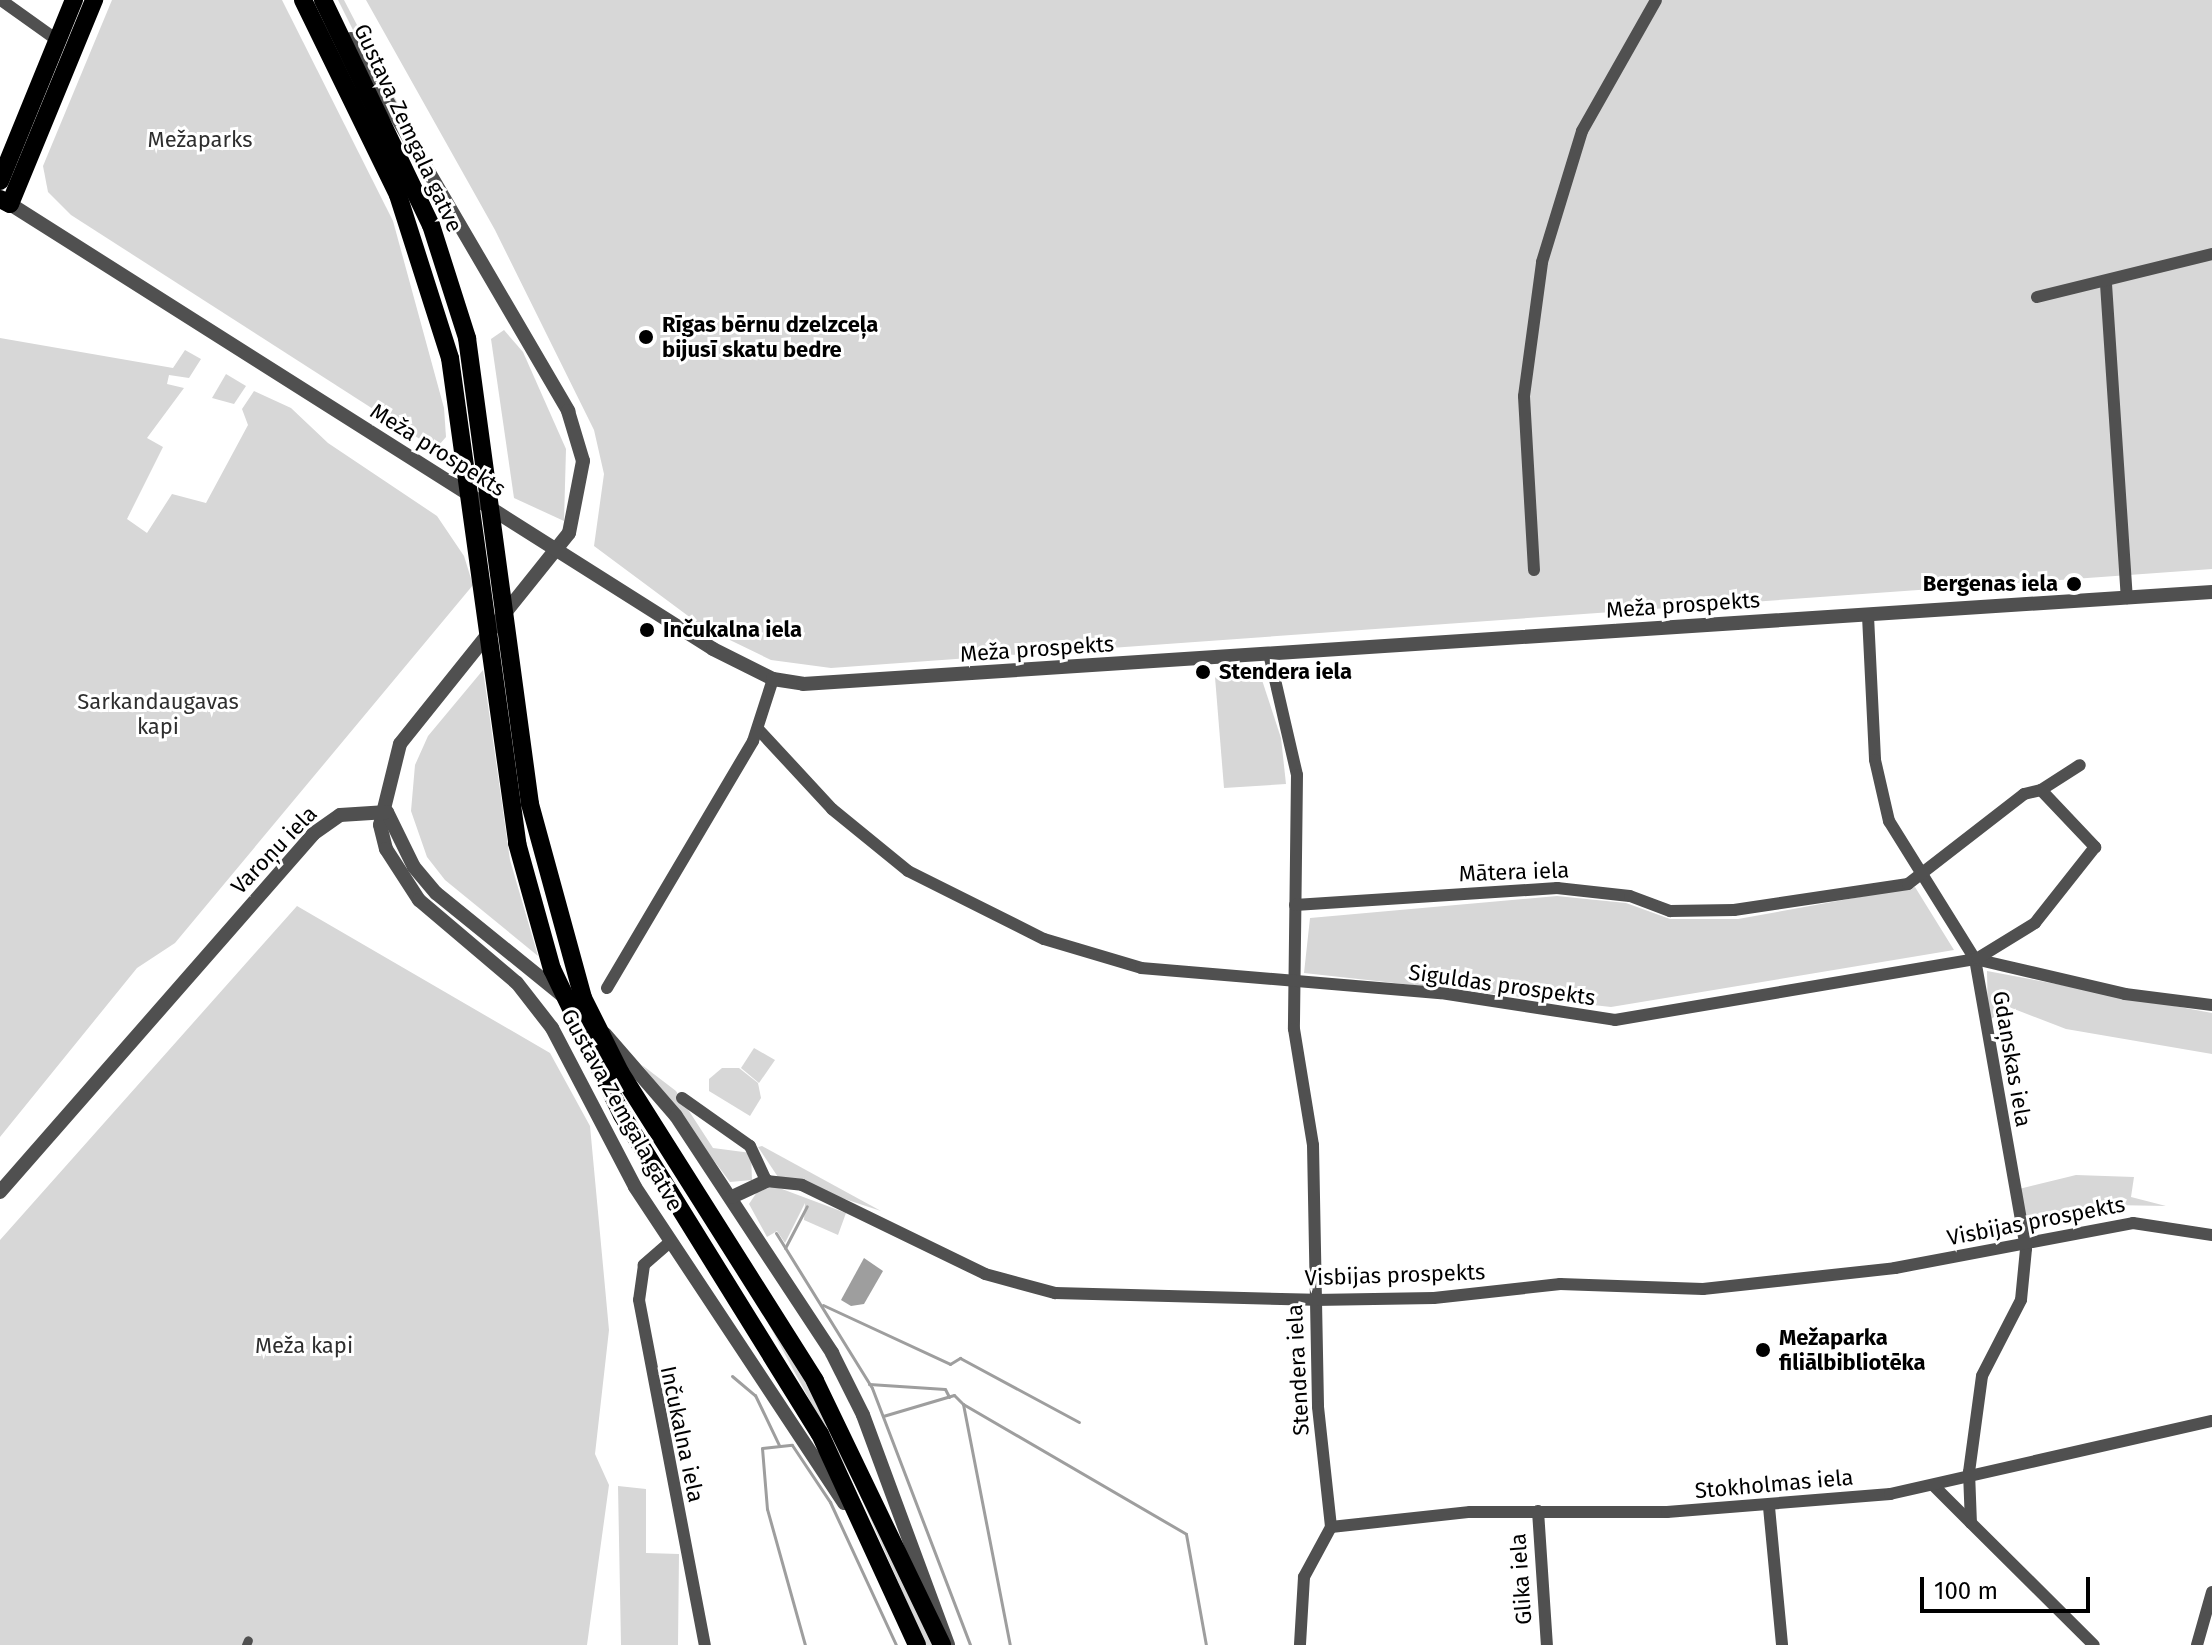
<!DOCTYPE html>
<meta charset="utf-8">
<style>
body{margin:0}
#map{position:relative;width:2212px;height:1645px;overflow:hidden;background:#fff;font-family:"Fira Sans",sans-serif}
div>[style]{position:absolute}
.green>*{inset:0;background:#d7d7d7}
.water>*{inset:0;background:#9e9e9e}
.stream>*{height:3px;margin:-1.5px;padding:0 1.5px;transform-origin:1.5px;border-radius:1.5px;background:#9e9e9e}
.pedestrian>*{height:9px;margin:-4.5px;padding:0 4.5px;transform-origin:4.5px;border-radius:4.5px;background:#505050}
.minor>*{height:12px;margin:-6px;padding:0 6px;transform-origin:6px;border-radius:6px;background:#505050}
.tertiary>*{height:14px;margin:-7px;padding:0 7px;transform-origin:7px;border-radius:7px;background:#505050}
.primary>*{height:18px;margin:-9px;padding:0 9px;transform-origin:9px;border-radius:9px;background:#000}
.dots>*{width:22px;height:22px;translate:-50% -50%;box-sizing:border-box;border:4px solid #fff;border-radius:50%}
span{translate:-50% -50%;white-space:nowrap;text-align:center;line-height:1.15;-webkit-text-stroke:6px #fff;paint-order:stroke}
.street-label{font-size:22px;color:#000}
.park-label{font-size:22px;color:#2e2e2e}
.poi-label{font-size:22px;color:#000;font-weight:700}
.left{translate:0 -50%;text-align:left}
.right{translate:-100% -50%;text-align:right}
.scale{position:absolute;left:1920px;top:1577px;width:170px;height:36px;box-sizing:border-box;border:4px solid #000;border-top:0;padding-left:10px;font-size:24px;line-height:28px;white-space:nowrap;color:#000;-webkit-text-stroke:6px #fff;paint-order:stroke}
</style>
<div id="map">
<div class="green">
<div style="clip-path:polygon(112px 0,282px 0,393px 221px,444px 408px,446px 437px,439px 445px,426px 443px,71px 215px,48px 192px,43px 166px)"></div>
<div style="clip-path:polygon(338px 0,344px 0,410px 127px,359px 42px)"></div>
<div style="clip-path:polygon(366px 0,2212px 0,2212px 569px,831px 668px,771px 660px,703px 627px,594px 546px,604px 474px,594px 430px,495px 230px)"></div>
<div style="clip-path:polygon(504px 330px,523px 352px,566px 449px,564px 521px,514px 498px,491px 339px)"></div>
<div style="clip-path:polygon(0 338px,173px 368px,185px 350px,201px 359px,189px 378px,169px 375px,167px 384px,184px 388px,147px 438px,163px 447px,127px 519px,147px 533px,172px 494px,206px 503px,248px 425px,242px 409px,254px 391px,291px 408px,328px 443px,437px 516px,464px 556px,473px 585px,175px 943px,137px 968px,0 1137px)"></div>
<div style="clip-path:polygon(226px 374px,246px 386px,234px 404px,212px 398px)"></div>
<div style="clip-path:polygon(483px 670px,510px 860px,538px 956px,445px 880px,427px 857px,411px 811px,415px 765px,428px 736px)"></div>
<div style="clip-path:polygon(1260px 674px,1281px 738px,1286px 784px,1224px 788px,1215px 677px)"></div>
<div style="clip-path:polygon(1915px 887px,1954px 950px,1611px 1007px,1304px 973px,1310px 918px,1557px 896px,1626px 903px,1670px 919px,1738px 919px)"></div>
<div style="clip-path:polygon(297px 906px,550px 1053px,590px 1126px,609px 1330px,595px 1454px,609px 1485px,587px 1645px,0 1645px,0 1240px)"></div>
<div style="clip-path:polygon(1987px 971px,2212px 1013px,2212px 1054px,2066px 1029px,2009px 1007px,1988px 1021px)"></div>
<div style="clip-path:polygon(754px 1048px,775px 1060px,759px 1083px,741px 1068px)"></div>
<div style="clip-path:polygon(642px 1065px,676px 1091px,713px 1148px,751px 1153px,752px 1180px,730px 1182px)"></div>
<div style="clip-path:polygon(722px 1068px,739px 1068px,758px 1083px,761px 1098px,750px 1116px,709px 1091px,709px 1079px)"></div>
<div style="clip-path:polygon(758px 1147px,762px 1146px,881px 1211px,778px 1177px)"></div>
<div style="clip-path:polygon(2076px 1175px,2134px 1177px,2131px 1197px,2166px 1206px,2112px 1205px,2026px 1227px,2019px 1189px)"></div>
<div style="clip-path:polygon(774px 1186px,846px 1213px,838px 1235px,804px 1220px,805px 1203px,785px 1243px,777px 1231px,767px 1237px,749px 1204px,757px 1192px)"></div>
<div style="clip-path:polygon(747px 1284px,815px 1394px,934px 1645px,926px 1645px,855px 1484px)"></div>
<div style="clip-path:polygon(618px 1486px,646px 1489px,646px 1553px,679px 1554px,678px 1645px,621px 1645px)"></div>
</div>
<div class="water">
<div style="clip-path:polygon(864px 1258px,883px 1271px,864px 1304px,851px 1306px,841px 1300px)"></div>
</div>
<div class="stream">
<div style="left:776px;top:1233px;width:182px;rotate:58.2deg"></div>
<div style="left:872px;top:1388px;width:275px;rotate:69.1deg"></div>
<div style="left:785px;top:1248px;width:47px;rotate:-62.4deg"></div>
<div style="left:823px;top:1305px;width:140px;rotate:24.9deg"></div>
<div style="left:950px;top:1364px;width:12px;rotate:-31deg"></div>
<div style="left:960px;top:1358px;width:135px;rotate:28.3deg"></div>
<div style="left:732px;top:1376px;width:30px;rotate:40deg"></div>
<div style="left:755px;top:1395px;width:55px;rotate:64.4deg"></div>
<div style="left:869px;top:1384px;width:76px;rotate:3.8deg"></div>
<div style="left:945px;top:1389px;width:9px;rotate:63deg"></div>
<div style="left:963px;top:1404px;width:258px;rotate:30.2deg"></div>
<div style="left:1186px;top:1534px;width:113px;rotate:79.8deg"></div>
<div style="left:883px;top:1416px;width:74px;rotate:-16.5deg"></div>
<div style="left:954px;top:1395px;width:13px;rotate:45deg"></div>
<div style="left:963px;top:1404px;width:246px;rotate:79deg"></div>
<div style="left:805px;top:1645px;width:141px;rotate:-105.6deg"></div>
<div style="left:767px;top:1509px;width:61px;rotate:-94.7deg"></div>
<div style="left:762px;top:1448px;width:30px;rotate:-6deg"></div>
<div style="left:792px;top:1445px;width:69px;rotate:56.3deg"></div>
<div style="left:830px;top:1502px;width:157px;rotate:65.2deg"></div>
</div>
<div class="pedestrian">
<div style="left:246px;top:1645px;width:5px;rotate:-68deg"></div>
</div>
<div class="minor">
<div style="left:1px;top:0;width:69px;rotate:35.5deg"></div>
<div style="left:2106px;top:284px;width:315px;rotate:86.2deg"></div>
<div style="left:2037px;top:297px;width:180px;rotate:-13.8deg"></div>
<div style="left:1534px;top:570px;width:174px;rotate:-93.3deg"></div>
<div style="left:1524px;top:396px;width:135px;rotate:-82.3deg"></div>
<div style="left:1542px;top:262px;width:137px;rotate:-73deg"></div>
<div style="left:1582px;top:131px;width:150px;rotate:-60.5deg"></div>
<div style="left:1868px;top:616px;width:144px;rotate:87.2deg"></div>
<div style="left:1875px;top:760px;width:63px;rotate:77.1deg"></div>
<div style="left:1889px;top:821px;width:163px;rotate:58.1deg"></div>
<div style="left:1975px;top:959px;width:294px;rotate:80deg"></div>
<div style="left:2026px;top:1249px;width:51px;rotate:95.6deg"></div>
<div style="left:2021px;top:1300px;width:85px;rotate:117.2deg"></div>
<div style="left:1982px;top:1376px;width:97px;rotate:97.7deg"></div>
<div style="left:1969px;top:1472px;width:51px;rotate:87.8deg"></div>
<div style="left:1971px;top:1523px;width:173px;rotate:44.8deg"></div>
<div style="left:1270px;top:658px;width:120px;rotate:77deg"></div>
<div style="left:1297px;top:775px;width:254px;rotate:90.7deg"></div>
<div style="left:1294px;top:1029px;width:118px;rotate:80.7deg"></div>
<div style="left:1313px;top:1145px;width:262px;rotate:88.9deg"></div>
<div style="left:1318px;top:1407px;width:121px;rotate:83.8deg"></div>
<div style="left:1331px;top:1527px;width:57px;rotate:118.4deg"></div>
<div style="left:1304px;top:1577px;width:68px;rotate:93.4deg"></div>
<div style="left:758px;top:729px;width:109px;rotate:47.2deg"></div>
<div style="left:832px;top:809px;width:98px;rotate:39.2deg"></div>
<div style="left:908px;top:871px;width:152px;rotate:26.6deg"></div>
<div style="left:1044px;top:939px;width:101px;rotate:16.6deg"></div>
<div style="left:1141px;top:968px;width:301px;rotate:4.8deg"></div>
<div style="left:1441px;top:993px;width:176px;rotate:8.8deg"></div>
<div style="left:1615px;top:1020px;width:365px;rotate:-9.6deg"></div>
<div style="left:1975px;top:959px;width:154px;rotate:13.1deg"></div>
<div style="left:2125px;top:994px;width:88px;rotate:7.2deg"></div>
<div style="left:2041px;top:790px;width:46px;rotate:-32.7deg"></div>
<div style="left:1295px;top:905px;width:263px;rotate:-3.7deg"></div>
<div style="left:1557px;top:888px;width:73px;rotate:6.3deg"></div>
<div style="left:1630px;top:896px;width:43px;rotate:20.6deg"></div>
<div style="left:1670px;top:911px;width:64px;rotate:-0.9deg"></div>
<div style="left:1734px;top:910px;width:176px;rotate:-8.5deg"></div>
<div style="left:1908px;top:884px;width:147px;rotate:-37.8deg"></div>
<div style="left:2024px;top:794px;width:17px;rotate:-13deg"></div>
<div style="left:2041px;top:790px;width:79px;rotate:46.5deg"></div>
<div style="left:2095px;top:847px;width:97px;rotate:128.3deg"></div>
<div style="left:2035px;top:923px;width:67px;rotate:148.4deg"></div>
<div style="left:607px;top:988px;width:287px;rotate:-59.4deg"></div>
<div style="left:753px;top:741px;width:65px;rotate:-72.1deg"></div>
<div style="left:682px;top:1098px;width:83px;rotate:35.2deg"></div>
<div style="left:750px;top:1146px;width:38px;rotate:65deg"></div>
<div style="left:766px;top:1181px;width:36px;rotate:6deg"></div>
<div style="left:802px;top:1185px;width:203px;rotate:25.9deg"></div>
<div style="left:985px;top:1274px;width:73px;rotate:15.2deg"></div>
<div style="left:1055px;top:1293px;width:259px;rotate:1.5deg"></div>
<div style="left:1314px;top:1300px;width:120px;rotate:-1deg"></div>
<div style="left:1434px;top:1298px;width:127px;rotate:-6.3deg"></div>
<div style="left:1560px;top:1284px;width:143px;rotate:2deg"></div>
<div style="left:1703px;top:1289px;width:193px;rotate:-6.2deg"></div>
<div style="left:1895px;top:1268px;width:242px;rotate:-10.7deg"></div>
<div style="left:2133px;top:1223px;width:80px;rotate:8.6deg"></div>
<div style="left:670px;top:1242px;width:35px;rotate:139deg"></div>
<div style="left:644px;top:1265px;width:35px;rotate:98deg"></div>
<div style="left:639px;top:1300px;width:351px;rotate:79.2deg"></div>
<div style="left:1934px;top:1486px;width:52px;rotate:45deg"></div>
<div style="left:1769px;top:1507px;width:139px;rotate:84.6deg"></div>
<div style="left:1538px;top:1511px;width:134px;rotate:86.2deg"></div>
<div style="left:1331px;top:1527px;width:140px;rotate:-6.2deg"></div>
<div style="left:1470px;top:1512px;width:197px"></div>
<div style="left:1667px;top:1512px;width:224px;rotate:-4.6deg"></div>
<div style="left:1890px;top:1494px;width:330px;rotate:-12.8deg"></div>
<div style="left:2197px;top:1645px;width:55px;rotate:-74.2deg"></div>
</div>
<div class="tertiary">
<div style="left:351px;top:39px;width:431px;rotate:59.7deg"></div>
<div style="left:568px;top:411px;width:52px;rotate:73.3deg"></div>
<div style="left:583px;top:461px;width:73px;rotate:101deg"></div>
<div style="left:569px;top:533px;width:270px;rotate:128.7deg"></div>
<div style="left:400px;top:744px;width:83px;rotate:103.9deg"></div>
<div style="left:380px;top:825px;width:25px;rotate:76deg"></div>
<div style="left:386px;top:849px;width:61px;rotate:57.1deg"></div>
<div style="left:419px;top:900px;width:128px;rotate:40.3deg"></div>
<div style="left:517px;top:983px;width:57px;rotate:52.1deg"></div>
<div style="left:552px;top:1028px;width:179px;rotate:62.4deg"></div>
<div style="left:635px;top:1187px;width:379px;rotate:56.5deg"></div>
<div style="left:10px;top:204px;width:832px;rotate:32.33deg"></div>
<div style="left:713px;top:649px;width:67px;rotate:26.6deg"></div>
<div style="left:773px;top:679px;width:30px;rotate:9deg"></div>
<div style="left:803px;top:684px;width:1412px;rotate:-3.74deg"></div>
<div style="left:387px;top:812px;width:61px;rotate:63.9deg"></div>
<div style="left:414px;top:867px;width:34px;rotate:50deg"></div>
<div style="left:436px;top:893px;width:164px;rotate:39deg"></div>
<div style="left:605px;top:1034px;width:108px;rotate:49.1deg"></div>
<div style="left:676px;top:1116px;width:284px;rotate:56.6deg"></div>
<div style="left:832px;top:1353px;width:69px;rotate:63.4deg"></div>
<div style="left:863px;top:1415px;width:245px;rotate:69.7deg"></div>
<div style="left:0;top:1192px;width:476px;rotate:-48.8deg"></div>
<div style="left:313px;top:834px;width:33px;rotate:-35deg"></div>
<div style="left:340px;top:815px;width:47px;rotate:-3.7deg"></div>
<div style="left:732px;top:1197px;width:38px;rotate:-25deg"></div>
</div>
<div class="primary">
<div style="left:303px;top:0;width:217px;rotate:64deg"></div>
<div style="left:398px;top:195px;width:171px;rotate:72.3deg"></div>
<div style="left:450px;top:358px;width:490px;rotate:82.1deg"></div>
<div style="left:517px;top:843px;width:131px;rotate:74.5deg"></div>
<div style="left:552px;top:969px;width:162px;rotate:64.4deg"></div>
<div style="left:622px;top:1115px;width:375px;rotate:58.2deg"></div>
<div style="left:820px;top:1434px;width:232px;rotate:65.3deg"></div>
<div style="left:323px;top:0;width:250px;rotate:64.4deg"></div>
<div style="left:431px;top:225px;width:119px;rotate:72.3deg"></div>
<div style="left:467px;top:338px;width:470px;rotate:82.3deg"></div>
<div style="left:530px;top:804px;width:201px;rotate:74.7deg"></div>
<div style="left:583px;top:998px;width:83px;rotate:63.4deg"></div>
<div style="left:620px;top:1072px;width:365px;rotate:57.7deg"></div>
<div style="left:815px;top:1381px;width:293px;rotate:64.3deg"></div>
<div style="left:0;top:181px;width:196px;rotate:-67.8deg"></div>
<div style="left:0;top:199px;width:11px;rotate:27deg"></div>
<div style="left:10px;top:204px;width:221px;rotate:-67.6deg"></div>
</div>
<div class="dots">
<div style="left:646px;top:337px;background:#000"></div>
<div style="left:2074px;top:584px;background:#000"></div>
<div style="left:647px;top:630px;background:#000"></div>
<div style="left:1203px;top:672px;background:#000"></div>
<div style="left:1763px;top:1350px;background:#000"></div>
</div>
<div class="street-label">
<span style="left:408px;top:128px;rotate:65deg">Gustava Zemgala gatve</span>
<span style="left:438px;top:450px;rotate:32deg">Meža prospekts</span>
<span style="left:1683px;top:605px;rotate:-4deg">Meža prospekts</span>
<span style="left:1037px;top:649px;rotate:-4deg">Meža prospekts</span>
<span style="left:274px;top:850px;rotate:-46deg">Varoņu iela</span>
<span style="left:1514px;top:872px;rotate:-2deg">Mātera iela</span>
<span style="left:1502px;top:985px;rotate:8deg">Siguldas prospekts</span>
<span style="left:2012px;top:1059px;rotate:80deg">Gdaņskas iela</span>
<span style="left:622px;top:1110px;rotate:61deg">Gustava Zemgala gatve</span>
<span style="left:2036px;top:1221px;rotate:-11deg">Visbijas prospekts</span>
<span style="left:1395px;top:1275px;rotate:-2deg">Visbijas prospekts</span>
<span style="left:1298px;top:1370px;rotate:-93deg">Stendera iela</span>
<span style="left:682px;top:1434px;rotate:78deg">Inčukalna iela</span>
<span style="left:1774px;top:1484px;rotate:-5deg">Stokholmas iela</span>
<span style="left:1521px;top:1579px;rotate:-94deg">Glika iela</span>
</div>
<div class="park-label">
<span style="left:200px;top:140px">Mežaparks</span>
<span style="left:158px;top:714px">Sarkandaugavas<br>kapi</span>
<span style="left:304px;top:1346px">Meža kapi</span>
</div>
<div class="poi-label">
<span class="left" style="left:662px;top:337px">Rīgas bērnu dzelzceļa<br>bijusī skatu bedre</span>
<span class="right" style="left:2058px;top:584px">Bergenas iela</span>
<span class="left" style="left:663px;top:630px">Inčukalna iela</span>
<span class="left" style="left:1219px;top:672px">Stendera iela</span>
<span class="left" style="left:1779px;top:1350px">Mežaparka<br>filiālbibliotēka</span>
</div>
<div class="scale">100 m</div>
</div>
